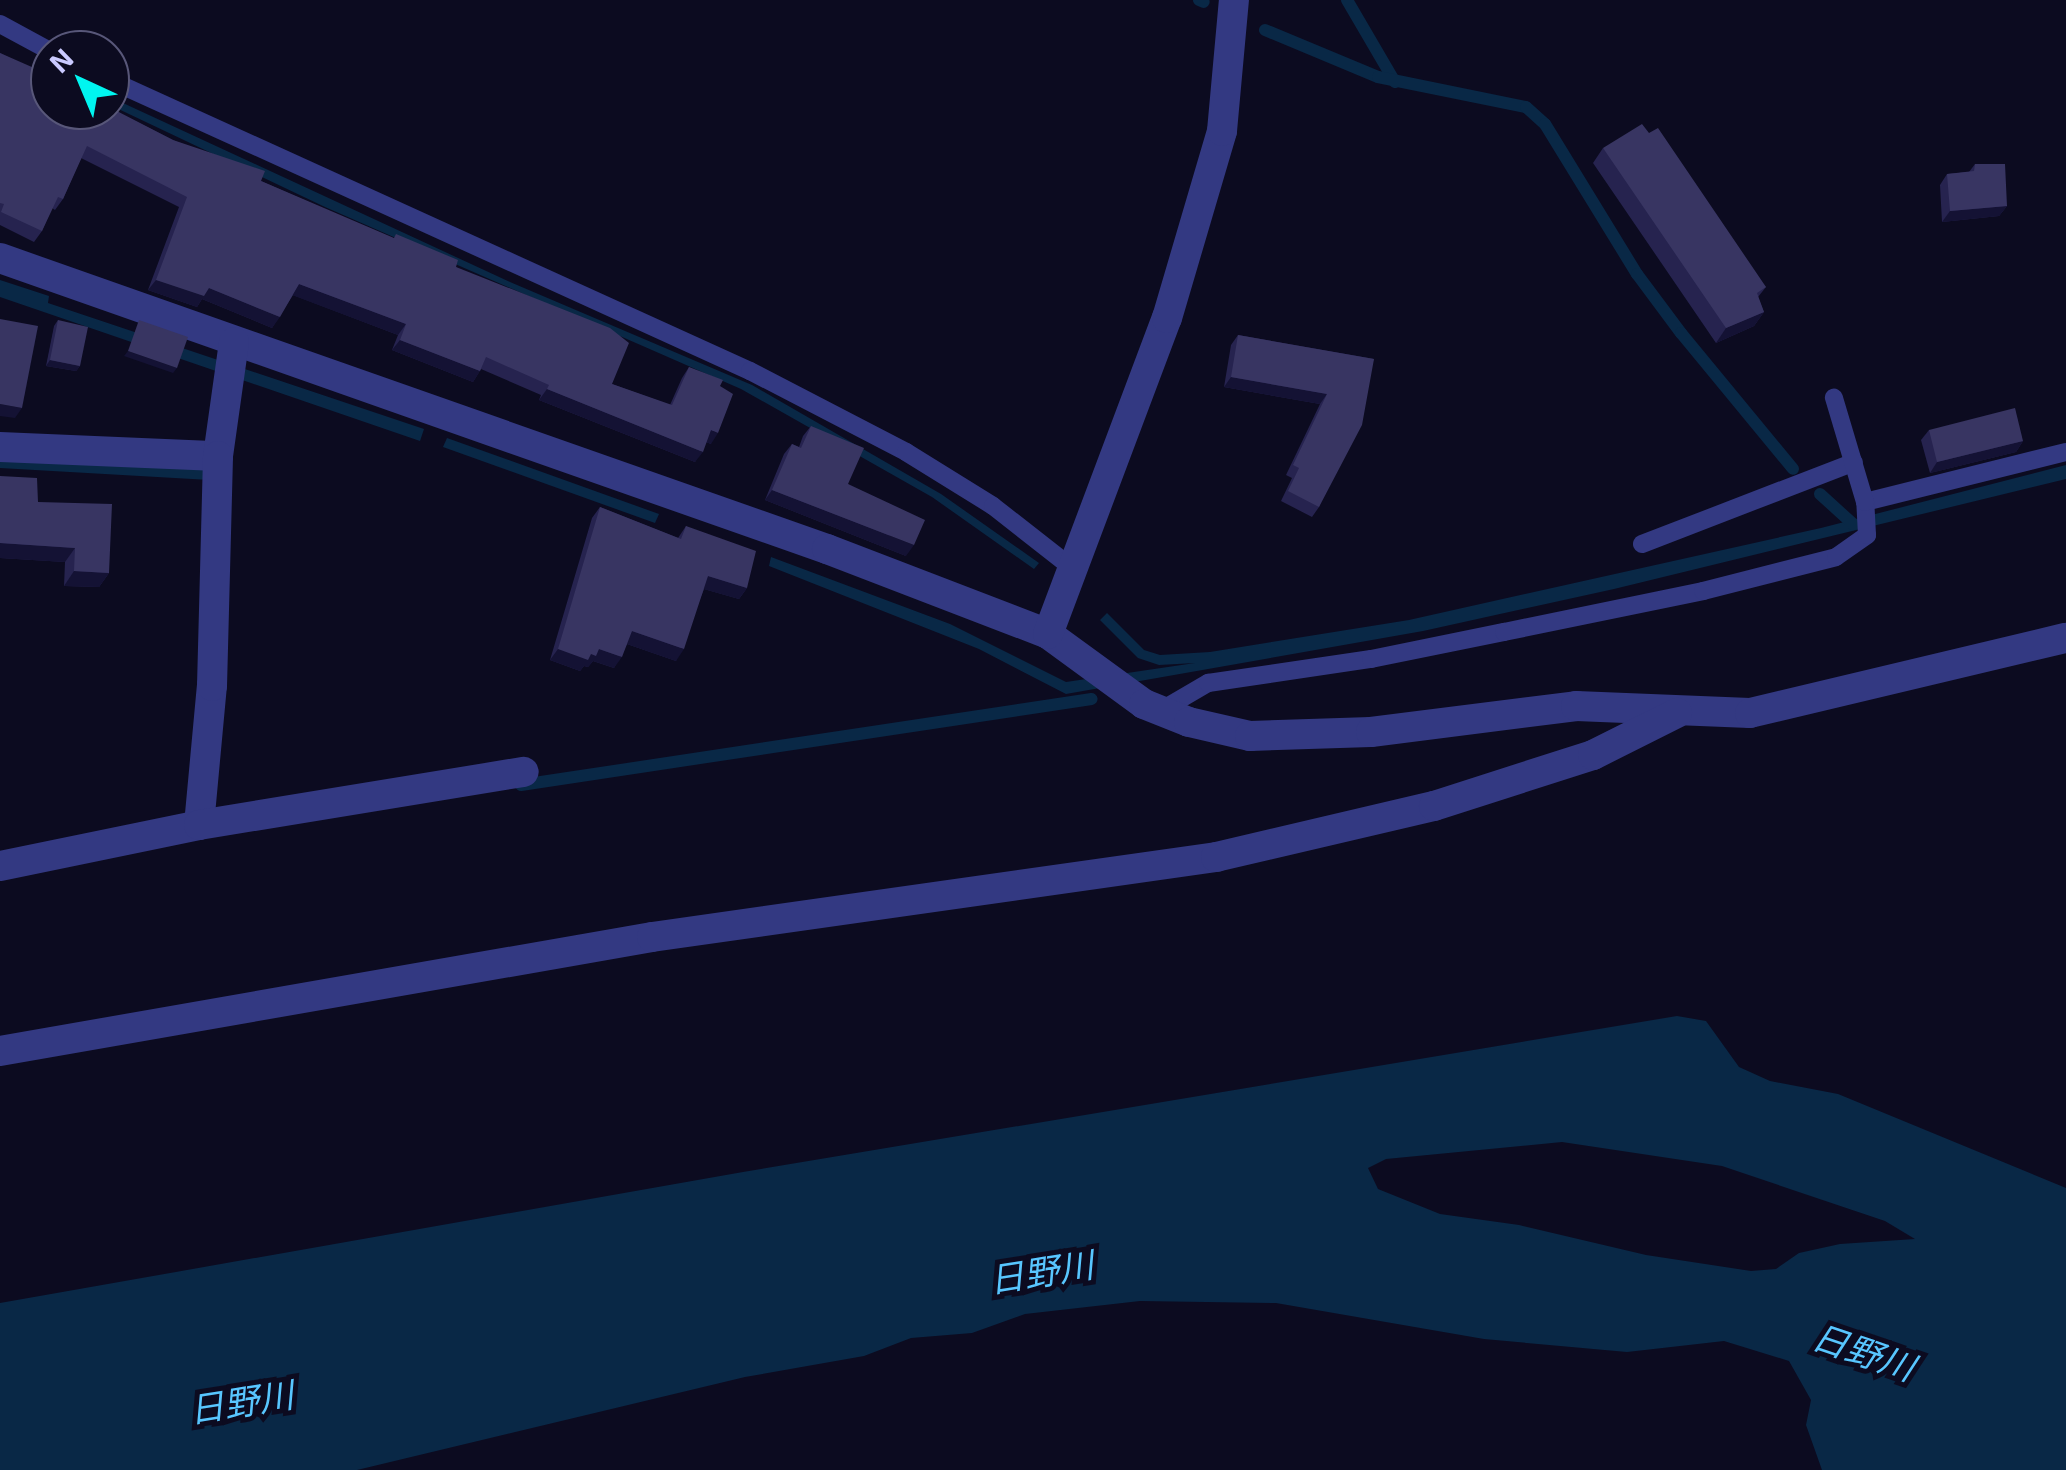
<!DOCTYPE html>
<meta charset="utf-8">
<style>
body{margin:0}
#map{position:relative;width:2066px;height:1470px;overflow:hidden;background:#0c0b20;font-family:"Exo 2","Noto Sans JP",sans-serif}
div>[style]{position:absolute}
.water>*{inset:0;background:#092846}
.stream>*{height:12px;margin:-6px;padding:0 6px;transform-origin:6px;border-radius:6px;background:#092846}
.lane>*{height:18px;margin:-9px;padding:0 9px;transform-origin:9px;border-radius:9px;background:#333982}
.street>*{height:30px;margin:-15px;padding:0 15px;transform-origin:15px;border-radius:15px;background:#333982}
.wall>*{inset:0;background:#26234f}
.shaded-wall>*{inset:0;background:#141234}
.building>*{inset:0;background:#383562}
span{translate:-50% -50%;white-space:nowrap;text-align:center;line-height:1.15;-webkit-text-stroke:10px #0c0b20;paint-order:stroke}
.water-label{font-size:35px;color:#58c6ff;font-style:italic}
.north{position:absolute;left:30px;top:30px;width:100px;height:100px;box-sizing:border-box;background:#0c0b20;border:2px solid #585779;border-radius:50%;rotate:316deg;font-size:28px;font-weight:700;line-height:40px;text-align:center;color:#cacaff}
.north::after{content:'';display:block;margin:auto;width:35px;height:45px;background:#00f5f0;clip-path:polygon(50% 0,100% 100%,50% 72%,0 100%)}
</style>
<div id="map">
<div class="water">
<div style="clip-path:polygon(110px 97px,510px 282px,752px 385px,941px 494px,1039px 563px,1034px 569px,932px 497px,741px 389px,325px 207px,110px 105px)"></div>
<div style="clip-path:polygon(0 280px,49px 296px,48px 303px,424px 429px,420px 441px,0 297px)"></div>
<div style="clip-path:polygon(447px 438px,659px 514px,655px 523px,443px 447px)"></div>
<div style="clip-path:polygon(2066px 465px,2066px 479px,1614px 589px,1423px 631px,1066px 694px,979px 649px,769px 566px,771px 557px,950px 624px,1066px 682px,1195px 663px,1159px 665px,1138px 658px,1100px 620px,1107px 613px,1144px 650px,1160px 655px,1210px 652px,1409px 620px,1821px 528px)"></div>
<div style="clip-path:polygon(evenodd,1677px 1016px,1706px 1021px,1739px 1067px,1770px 1081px,1838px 1094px,2066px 1188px,2066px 1470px,1822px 1470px,1806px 1425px,1811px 1400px,1789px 1361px,1724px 1341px,1627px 1352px,1484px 1339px,1276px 1303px,1140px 1301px,1025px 1314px,972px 1333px,911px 1338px,864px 1356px,745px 1377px,357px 1470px,0 1470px,0 1303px,743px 1172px,1677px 1016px,1562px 1142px,1722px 1166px,1885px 1221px,1915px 1239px,1840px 1244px,1799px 1253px,1776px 1269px,1751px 1271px,1646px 1255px,1519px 1225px,1440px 1214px,1378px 1189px,1368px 1168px,1386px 1159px,1562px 1142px)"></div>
</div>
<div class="stream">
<div style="left:1199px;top:0;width:5px;rotate:22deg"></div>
<div style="left:1347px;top:0;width:95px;rotate:59.7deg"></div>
<div style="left:1265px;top:30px;width:122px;rotate:22.6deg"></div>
<div style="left:1378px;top:77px;width:151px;rotate:11.5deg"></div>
<div style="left:1526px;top:107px;width:25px;rotate:42deg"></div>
<div style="left:1545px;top:124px;width:176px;rotate:58.5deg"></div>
<div style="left:1637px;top:274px;width:74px;rotate:53.3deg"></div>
<div style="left:1681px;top:333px;width:176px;rotate:50.5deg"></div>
<div style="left:0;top:462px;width:206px;rotate:3.3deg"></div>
<div style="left:1820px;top:494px;width:45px;rotate:42.3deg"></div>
<div style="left:521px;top:785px;width:577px;rotate:-8.57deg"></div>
</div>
<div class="lane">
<div style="left:0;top:24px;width:57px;rotate:28.4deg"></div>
<div style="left:110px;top:80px;width:703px;rotate:24.45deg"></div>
<div style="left:750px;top:371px;width:176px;rotate:27.4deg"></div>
<div style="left:906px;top:452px;width:102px;rotate:31.8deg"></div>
<div style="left:993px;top:506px;width:100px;rotate:38.1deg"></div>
<div style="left:1865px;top:502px;width:207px;rotate:-14deg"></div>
<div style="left:1642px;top:544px;width:227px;rotate:-21.1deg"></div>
<div style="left:1160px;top:711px;width:56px;rotate:-30.3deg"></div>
<div style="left:1208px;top:683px;width:165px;rotate:-8.4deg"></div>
<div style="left:1371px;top:659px;width:136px;rotate:-11.5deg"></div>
<div style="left:1504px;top:632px;width:203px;rotate:-11.6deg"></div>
<div style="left:1703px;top:591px;width:137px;rotate:-14.3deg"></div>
<div style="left:1836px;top:557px;width:38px;rotate:-35deg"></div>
<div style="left:1867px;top:535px;width:33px;rotate:-93deg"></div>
<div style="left:1865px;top:502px;width:109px;rotate:-106.6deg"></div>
</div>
<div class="street">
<div style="left:0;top:258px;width:877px;rotate:19.39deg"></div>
<div style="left:827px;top:549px;width:237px;rotate:21deg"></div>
<div style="left:1048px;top:634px;width:119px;rotate:36.1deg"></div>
<div style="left:1144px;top:704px;width:48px;rotate:21.8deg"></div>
<div style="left:1189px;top:722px;width:63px;rotate:12.9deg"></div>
<div style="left:1250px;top:736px;width:121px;rotate:-1.9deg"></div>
<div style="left:1371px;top:732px;width:207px;rotate:-7.2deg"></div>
<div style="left:1576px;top:706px;width:174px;rotate:2.3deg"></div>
<div style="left:1750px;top:713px;width:325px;rotate:-13.4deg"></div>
<div style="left:0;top:447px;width:218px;rotate:2.4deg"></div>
<div style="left:218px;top:456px;width:115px;rotate:-82deg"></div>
<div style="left:1048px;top:634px;width:338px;rotate:-69.4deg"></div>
<div style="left:1167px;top:318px;width:195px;rotate:-73.6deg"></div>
<div style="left:1222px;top:131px;width:132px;rotate:-84.8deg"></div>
<div style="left:199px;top:825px;width:140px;rotate:-84.7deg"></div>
<div style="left:212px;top:686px;width:230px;rotate:-88.5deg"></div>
<div style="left:0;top:866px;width:203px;rotate:-11.6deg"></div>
<div style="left:199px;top:825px;width:329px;rotate:-9.3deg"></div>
<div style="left:0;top:1051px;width:662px;rotate:-9.92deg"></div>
<div style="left:652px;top:937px;width:570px;rotate:-8.07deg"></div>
<div style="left:1216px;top:857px;width:224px;rotate:-13.2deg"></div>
<div style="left:1434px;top:806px;width:167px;rotate:-17.8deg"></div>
<div style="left:1593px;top:755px;width:94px;rotate:-26.6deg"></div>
</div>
<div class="wall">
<div style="clip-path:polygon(0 53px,173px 140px,261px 181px,456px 267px,612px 384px,670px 405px,682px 378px,689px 367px,720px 386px,711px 444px,706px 442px,695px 462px,539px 400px,541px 395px,481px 369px,473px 382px,392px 350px,398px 335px,293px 295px,272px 328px,202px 299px,197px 307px,148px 290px,179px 207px,81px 158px,63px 199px,55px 210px,52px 208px,42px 231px,34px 242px,0 225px)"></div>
<div style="clip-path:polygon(1603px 148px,1766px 287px,1758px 297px,1764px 312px,1754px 326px,1716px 343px,1593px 163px)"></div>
<div style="clip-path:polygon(1975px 164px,2007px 206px,1999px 216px,1942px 222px,1940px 185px,1947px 174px,1969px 172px)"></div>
<div style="clip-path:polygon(58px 320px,80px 366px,76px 371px,46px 366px,54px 326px)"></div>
<div style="clip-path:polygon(1238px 335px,1374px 359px,1319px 507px,1312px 517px,1281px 501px,1292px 478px,1286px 475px,1320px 404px,1224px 387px,1231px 345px)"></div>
<div style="clip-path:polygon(811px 426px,848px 484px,906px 556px,765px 500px,784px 454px,792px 444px,799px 447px,803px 436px)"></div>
<div style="clip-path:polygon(1929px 430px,2023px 441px,2016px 452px,1930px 473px,1921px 440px)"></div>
<div style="clip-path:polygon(0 476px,38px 502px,109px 573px,99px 587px,64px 586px,65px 562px,0 558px)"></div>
<div style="clip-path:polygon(600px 507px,678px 538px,686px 526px,747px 588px,739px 599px,704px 589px,676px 661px,627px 644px,614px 668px,593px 661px,588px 667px,584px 666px,580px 671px,550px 660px,592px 518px)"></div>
</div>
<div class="shaded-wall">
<div style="clip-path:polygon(2007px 206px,1999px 216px,1942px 222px,1950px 211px)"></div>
<div style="clip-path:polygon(156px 280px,209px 288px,280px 317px,272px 328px,202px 299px,197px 307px,148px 290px)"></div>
<div style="clip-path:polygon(299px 284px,406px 324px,398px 335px,292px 295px)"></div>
<div style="clip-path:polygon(1764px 312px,1754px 326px,1716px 343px,1726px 328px)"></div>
<div style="clip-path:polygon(400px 340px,480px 371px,473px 382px,392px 350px)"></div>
<div style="clip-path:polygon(128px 351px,177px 368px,173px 373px,124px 356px)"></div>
<div style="clip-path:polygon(50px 360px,80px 366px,76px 371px,46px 366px)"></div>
<div style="clip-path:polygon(1231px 377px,1327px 394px,1320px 404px,1224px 387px)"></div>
<div style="clip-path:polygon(547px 389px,703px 452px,695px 462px,539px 400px)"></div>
<div style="clip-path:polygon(0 404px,22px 408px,15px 418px,0 416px)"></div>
<div style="clip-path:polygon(711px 430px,718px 433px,711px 444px,703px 441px)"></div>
<div style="clip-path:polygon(2023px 441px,2016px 452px,1930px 473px,1937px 462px)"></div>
<div style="clip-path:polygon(772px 490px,914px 545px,906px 556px,765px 500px)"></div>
<div style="clip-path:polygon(0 543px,75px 548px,65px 562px,0 558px)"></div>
<div style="clip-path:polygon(74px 571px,109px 573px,99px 587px,64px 586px)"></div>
<div style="clip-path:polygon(708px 576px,747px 588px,739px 599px,700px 588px)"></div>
<div style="clip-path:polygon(632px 631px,684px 649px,676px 661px,624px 643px)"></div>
<div style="clip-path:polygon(558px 649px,591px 654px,599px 649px,622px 657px,614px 668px,593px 661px,588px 667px,584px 666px,580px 671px,550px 660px)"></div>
</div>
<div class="building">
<div style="clip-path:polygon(0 53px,50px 75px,50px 110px,110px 110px,110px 102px,113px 103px,111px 108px,173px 140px,265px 171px,261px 181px,394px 238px,396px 234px,458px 260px,456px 267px,610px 328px,629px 343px,612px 384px,672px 405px,689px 367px,723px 380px,720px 386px,733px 394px,718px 433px,711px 430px,703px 452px,547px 389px,549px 385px,486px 357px,480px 371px,400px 340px,406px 324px,299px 284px,280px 317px,209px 288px,204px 296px,156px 280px,187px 197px,87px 146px,63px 199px,58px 197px,42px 231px,1px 212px,4px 204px,0 203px)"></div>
<div style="clip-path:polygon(1642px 124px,1649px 133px,1658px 128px,1766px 287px,1757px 293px,1764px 312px,1726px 328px,1603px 148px)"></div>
<div style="clip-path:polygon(1975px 164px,2005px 164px,2007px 206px,1950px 211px,1947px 174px,1974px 171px)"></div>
<div style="clip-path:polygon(0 319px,38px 326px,22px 408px,0 404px)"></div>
<div style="clip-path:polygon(58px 320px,88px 327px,80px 366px,50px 360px)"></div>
<div style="clip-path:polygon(139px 320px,188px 337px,177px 368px,128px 351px)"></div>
<div style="clip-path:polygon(1238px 335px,1374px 359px,1362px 425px,1319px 507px,1288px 491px,1299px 468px,1293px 465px,1327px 394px,1231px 377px)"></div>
<div style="clip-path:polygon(2015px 408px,2023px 441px,1937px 462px,1929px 430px)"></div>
<div style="clip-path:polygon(811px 426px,864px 448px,848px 484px,925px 520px,914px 545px,772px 490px,792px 444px,801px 448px)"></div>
<div style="clip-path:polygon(0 476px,37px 478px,38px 502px,112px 504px,109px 573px,74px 571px,75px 548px,0 543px)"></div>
<div style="clip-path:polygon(600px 507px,681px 539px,686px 526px,756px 551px,747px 588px,708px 576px,684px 649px,632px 631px,622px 657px,599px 649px,596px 656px,591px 654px,588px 660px,558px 649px)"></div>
</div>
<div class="water-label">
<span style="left:1041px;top:1271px;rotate:-9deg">日野川</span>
<span style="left:1864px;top:1351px;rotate:19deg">日野川</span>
<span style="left:241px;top:1401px;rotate:-9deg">日野川</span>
</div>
<div class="north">N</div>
</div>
